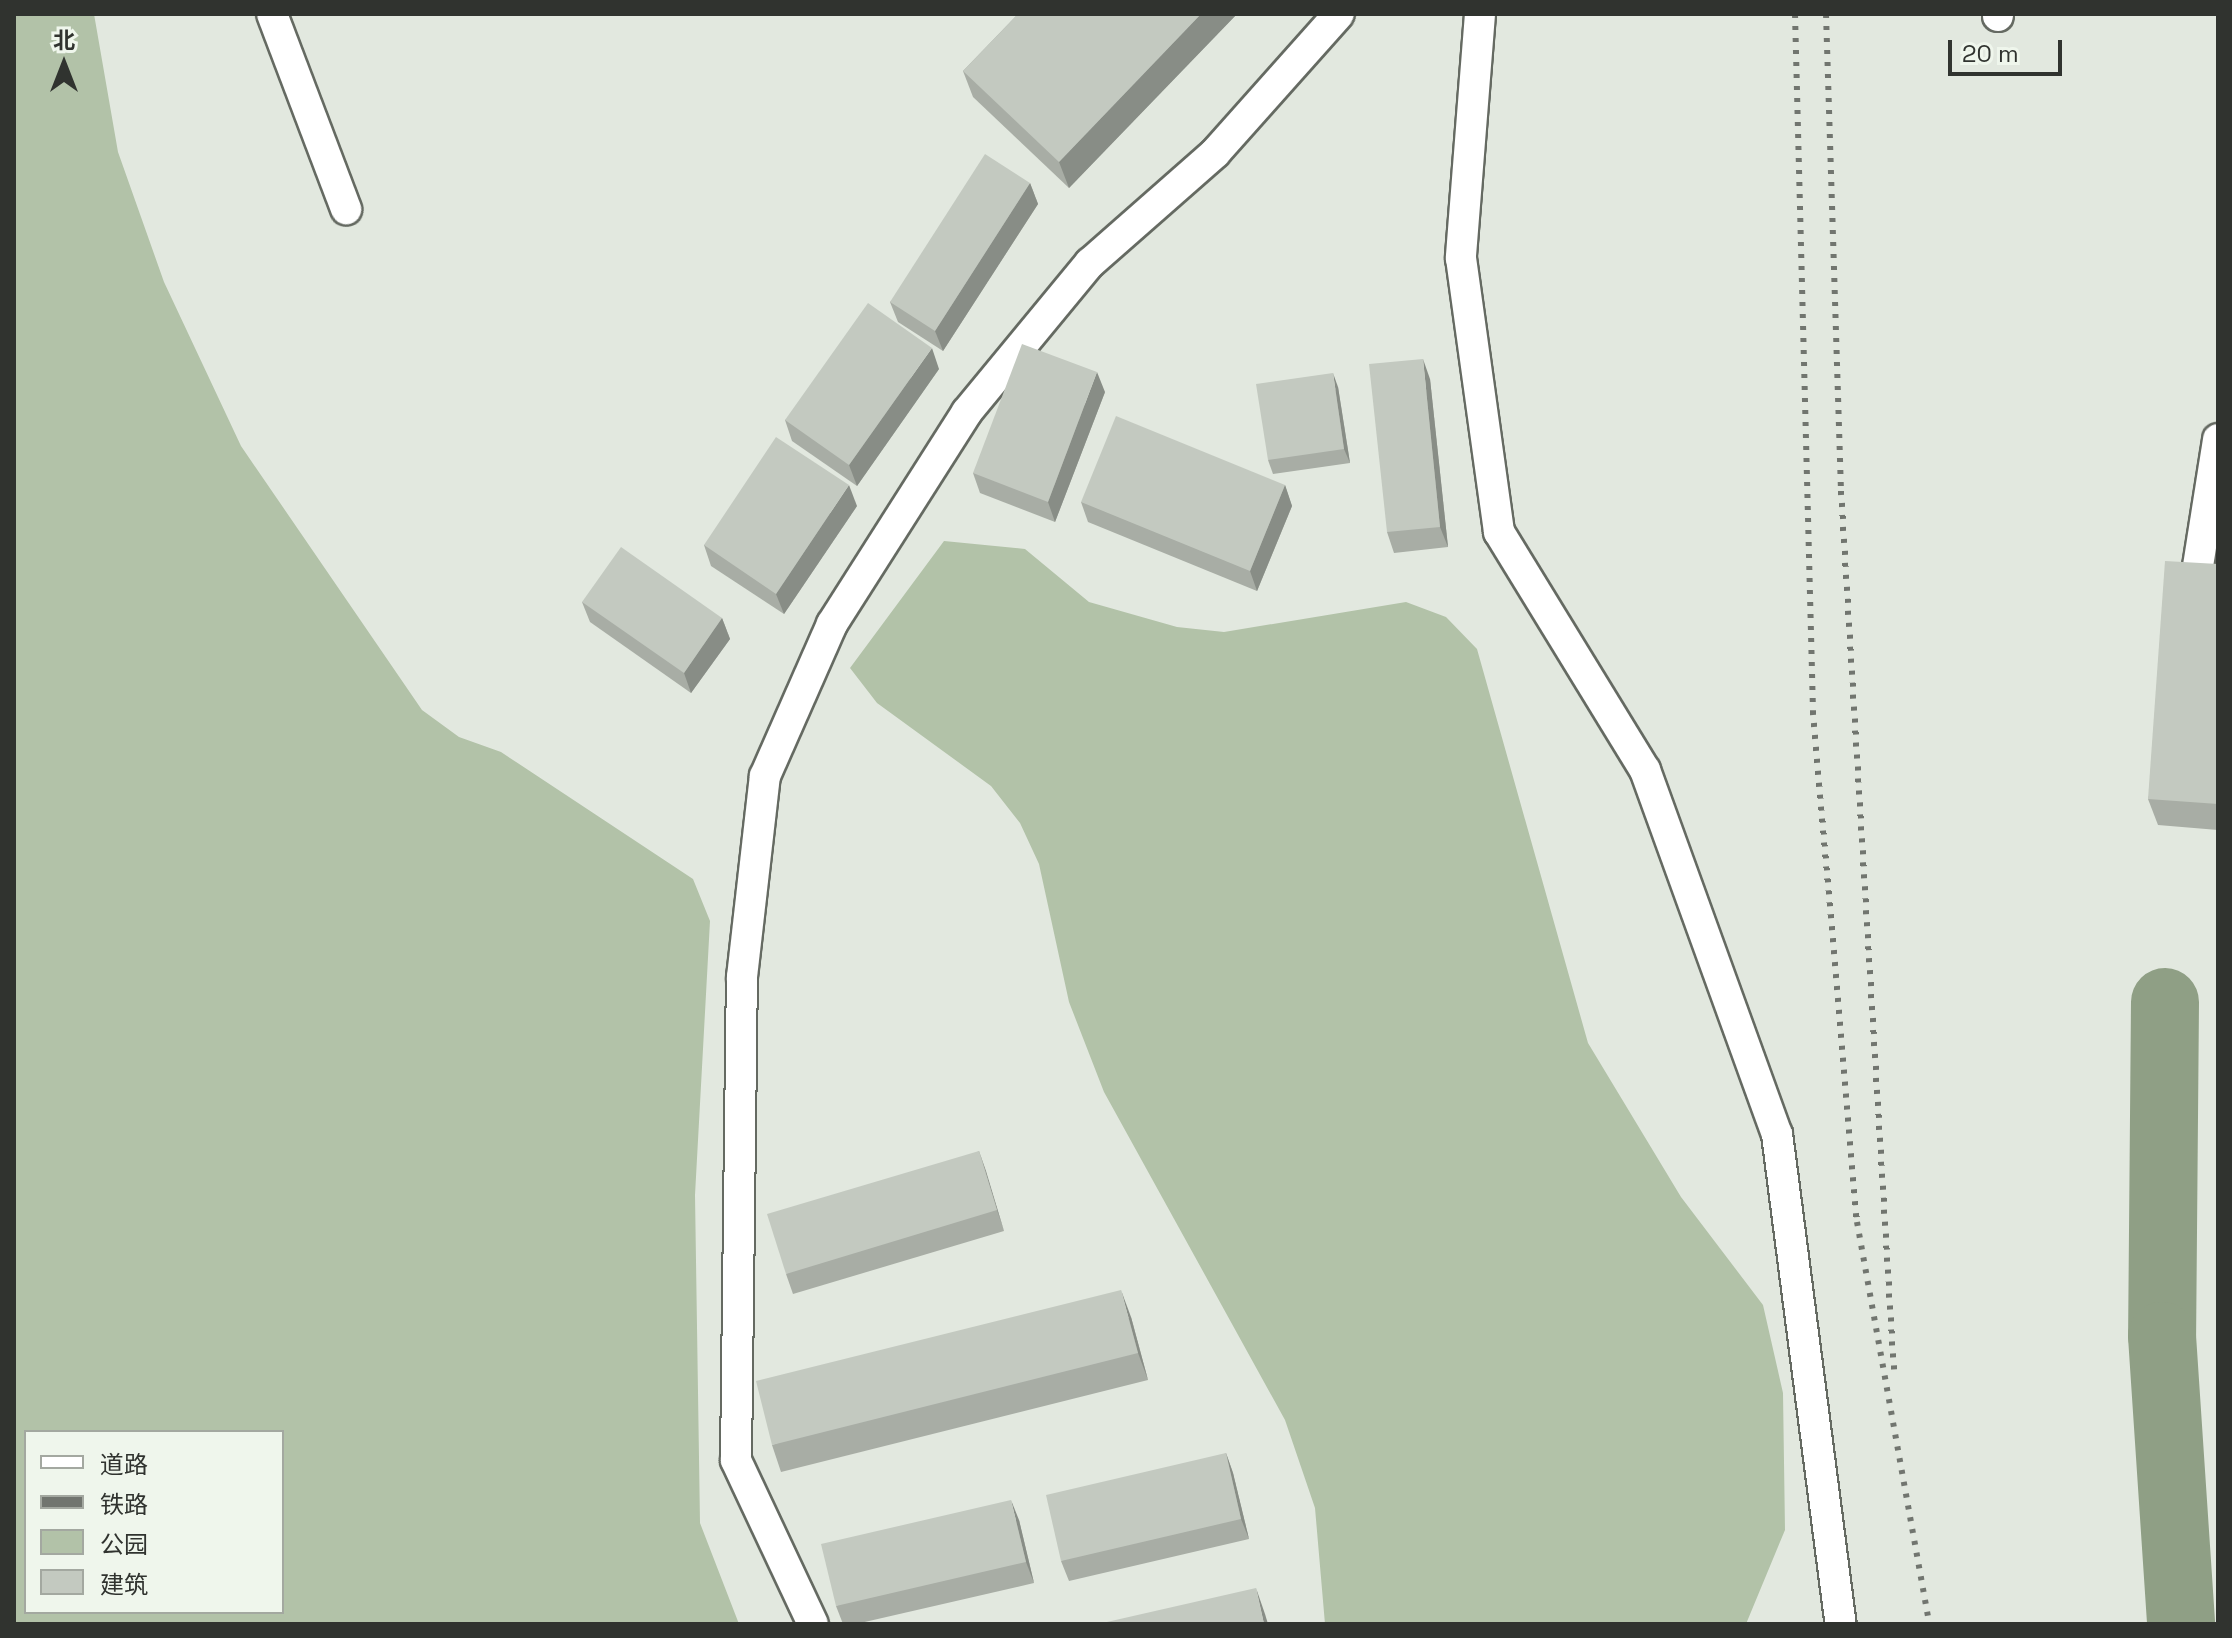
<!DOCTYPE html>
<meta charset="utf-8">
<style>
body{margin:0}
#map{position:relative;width:2232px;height:1638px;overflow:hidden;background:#e2e8df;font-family:"Space Grotesk","Noto Sans SC",sans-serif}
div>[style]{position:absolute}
.green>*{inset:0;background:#b2c2a8}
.river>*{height:68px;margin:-34px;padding:0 34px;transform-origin:34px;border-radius:34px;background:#8f9f85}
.roads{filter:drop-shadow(2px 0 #656a62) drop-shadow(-2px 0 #656a62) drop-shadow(0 2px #656a62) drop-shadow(0 -2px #656a62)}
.minor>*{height:30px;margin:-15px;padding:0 15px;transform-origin:15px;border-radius:15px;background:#fff}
.rail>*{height:6px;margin-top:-3px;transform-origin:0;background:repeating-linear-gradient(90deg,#71756f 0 4px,transparent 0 12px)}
.wall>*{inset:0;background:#a8ada5}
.shaded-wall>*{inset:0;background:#888d86}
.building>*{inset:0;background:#c3c9c0}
span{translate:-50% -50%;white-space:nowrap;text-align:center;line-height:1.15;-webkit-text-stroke:6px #eff6ec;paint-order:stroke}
.frame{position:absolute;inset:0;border:16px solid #30332f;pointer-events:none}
.legend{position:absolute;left:24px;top:1430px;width:260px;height:184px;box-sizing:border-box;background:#eff6ec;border:2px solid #a3a8a0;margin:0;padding:10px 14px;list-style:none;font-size:24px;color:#30332f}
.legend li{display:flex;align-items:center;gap:16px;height:40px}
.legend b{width:40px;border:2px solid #a3a8a0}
.north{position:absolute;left:24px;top:24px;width:80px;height:80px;-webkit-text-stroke:6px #eff6ec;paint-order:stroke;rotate:0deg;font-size:22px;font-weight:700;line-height:32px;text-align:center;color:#30332f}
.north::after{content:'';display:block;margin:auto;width:28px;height:36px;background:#30332f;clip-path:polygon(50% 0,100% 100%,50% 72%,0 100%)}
.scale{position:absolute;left:1948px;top:40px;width:114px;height:36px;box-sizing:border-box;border:4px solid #30332f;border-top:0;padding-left:10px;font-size:24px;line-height:28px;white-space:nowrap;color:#30332f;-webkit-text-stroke:6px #eff6ec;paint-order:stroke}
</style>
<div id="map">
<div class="green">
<div style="clip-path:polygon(evenodd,14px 14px,94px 14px,118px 152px,164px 282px,241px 446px,422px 710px,459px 737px,501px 752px,693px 879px,710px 921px,695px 1195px,700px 1523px,739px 1624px,14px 1624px,14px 14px,26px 1432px,282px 1432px,282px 1612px,26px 1612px,26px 1432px)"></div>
<div style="clip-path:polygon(944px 541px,1025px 549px,1089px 602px,1177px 627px,1224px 632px,1406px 602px,1446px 617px,1477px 649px,1588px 1043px,1681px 1197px,1763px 1305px,1783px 1393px,1785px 1530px,1746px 1624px,1325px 1624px,1315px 1508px,1285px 1420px,1104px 1092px,1069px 1002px,1039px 864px,1020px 823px,991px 786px,877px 703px,850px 668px)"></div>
</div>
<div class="river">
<div style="left:2165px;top:1002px;width:334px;rotate:90.5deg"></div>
<div style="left:2162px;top:1336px;width:289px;rotate:86.2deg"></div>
</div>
<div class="roads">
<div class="minor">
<div style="left:272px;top:14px;width:209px;rotate:69.2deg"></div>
<div style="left:1480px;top:14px;width:245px;rotate:94.5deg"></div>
<div style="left:1461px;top:258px;width:277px;rotate:82.1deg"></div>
<div style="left:1499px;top:532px;width:279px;rotate:58.5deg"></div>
<div style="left:1645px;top:770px;width:387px;rotate:70.1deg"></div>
<div style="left:1777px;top:1134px;width:494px;rotate:82.6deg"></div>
<div style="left:1998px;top:16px;width:2px;rotate:-90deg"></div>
<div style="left:2192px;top:604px;width:167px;rotate:-81deg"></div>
<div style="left:813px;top:1624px;width:181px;rotate:-115.2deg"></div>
<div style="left:736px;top:1460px;width:483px;rotate:-89.3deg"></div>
<div style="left:742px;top:977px;width:202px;rotate:-83.5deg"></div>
<div style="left:765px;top:776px;width:166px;rotate:-66.2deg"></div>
<div style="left:832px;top:624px;width:251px;rotate:-57.5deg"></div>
<div style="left:967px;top:412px;width:193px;rotate:-50.5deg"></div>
<div style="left:1090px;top:263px;width:167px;rotate:-41.3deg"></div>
<div style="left:1215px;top:153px;width:186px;rotate:-48.3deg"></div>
</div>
</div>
<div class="rail">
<div style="left:1795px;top:14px;width:697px;rotate:88.52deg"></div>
<div style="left:1813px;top:711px;width:513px;rotate:85.08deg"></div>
<div style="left:1857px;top:1222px;width:408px;rotate:79.8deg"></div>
<div style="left:1826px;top:14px;width:477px;rotate:88.2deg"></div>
<div style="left:1841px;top:491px;width:884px;rotate:86.56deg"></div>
</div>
<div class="wall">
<div style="clip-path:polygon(1018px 14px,1237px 14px,1069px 188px,973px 97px,963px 71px)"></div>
<div style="clip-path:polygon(1030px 183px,1038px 204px,943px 351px,898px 322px,890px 302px)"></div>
<div style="clip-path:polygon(939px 369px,857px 486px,792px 441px,785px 420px)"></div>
<div style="clip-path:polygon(1430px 379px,1448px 547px,1394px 553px,1387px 532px)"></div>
<div style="clip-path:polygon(1338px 387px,1350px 463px,1273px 474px,1268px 460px)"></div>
<div style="clip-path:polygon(1105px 392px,1055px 522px,980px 493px,973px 473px)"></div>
<div style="clip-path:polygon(1285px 485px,1292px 506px,1257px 591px,1088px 522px,1081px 502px)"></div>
<div style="clip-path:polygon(857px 506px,784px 614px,711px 566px,704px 545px)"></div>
<div style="clip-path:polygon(2218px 564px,2218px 830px,2158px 825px,2148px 799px)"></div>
<div style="clip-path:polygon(582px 602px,722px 618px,730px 639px,691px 693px,590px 622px)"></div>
<div style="clip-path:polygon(979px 1151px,1004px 1231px,793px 1294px,786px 1274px)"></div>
<div style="clip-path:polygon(1131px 1317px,1148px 1380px,781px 1472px,772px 1445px)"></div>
<div style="clip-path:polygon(1226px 1453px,1233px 1473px,1249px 1539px,1069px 1581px,1061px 1561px)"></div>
<div style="clip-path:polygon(1019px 1520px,1034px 1583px,856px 1624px,843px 1624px,836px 1606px)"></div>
</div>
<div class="shaded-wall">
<div style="clip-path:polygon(1201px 14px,1237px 14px,1069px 188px,1059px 162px)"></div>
<div style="clip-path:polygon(1030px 183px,1038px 204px,943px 351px,935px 331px)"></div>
<div style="clip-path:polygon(932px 348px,939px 369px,857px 486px,849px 465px)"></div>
<div style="clip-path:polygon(1423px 359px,1430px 379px,1448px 547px,1440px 527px)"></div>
<div style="clip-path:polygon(1097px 372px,1105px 392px,1055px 522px,1048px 502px)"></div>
<div style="clip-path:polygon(1333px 373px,1338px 387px,1350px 463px,1344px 449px)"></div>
<div style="clip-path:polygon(849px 485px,857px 506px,784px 614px,776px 594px)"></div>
<div style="clip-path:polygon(1285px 485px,1292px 506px,1257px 591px,1250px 571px)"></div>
<div style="clip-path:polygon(722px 618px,730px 639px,691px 693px,684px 673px)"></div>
<div style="clip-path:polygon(979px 1151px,986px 1171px,1004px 1231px,997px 1210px)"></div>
<div style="clip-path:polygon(1121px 1290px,1131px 1317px,1148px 1380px,1138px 1353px)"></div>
<div style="clip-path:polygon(1226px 1453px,1233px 1473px,1249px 1539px,1241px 1519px)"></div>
<div style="clip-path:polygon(1011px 1500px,1019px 1520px,1034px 1583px,1026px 1562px)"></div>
<div style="clip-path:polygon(1256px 1588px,1265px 1614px,1268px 1624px,1264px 1624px)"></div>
</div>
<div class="building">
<div style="clip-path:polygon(1018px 14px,1201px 14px,1059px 162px,963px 71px)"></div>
<div style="clip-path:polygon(985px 154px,1030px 183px,935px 331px,890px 302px)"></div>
<div style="clip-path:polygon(868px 303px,932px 348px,849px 465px,785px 420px)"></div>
<div style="clip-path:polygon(1022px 344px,1097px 372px,1048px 502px,973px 473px)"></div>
<div style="clip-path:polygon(1423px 359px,1440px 527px,1387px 532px,1369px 364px)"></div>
<div style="clip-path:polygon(1333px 373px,1344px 449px,1268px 460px,1256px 384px)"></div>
<div style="clip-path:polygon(1116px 416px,1285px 485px,1250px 571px,1081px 502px)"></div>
<div style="clip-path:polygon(776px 437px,849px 485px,776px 594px,704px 545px)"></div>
<div style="clip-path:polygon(621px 547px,722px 618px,684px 673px,582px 602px)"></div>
<div style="clip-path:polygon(2165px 561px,2218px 564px,2218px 804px,2148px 799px)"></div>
<div style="clip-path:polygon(979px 1151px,997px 1210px,786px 1274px,767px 1214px)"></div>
<div style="clip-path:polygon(1121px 1290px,1138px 1353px,772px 1445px,756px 1381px)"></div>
<div style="clip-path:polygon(1226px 1453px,1241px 1519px,1061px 1561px,1046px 1495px)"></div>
<div style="clip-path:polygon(1011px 1500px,1026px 1562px,836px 1606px,821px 1544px)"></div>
<div style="clip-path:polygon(1256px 1588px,1264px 1624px,1098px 1624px)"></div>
</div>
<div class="frame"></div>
<ul class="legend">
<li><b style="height:10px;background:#fff"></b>道路</li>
<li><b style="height:10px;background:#71756f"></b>铁路</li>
<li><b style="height:22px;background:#b2c2a8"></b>公园</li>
<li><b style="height:22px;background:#c3c9c0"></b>建筑</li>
</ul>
<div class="north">北</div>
<div class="scale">20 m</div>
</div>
